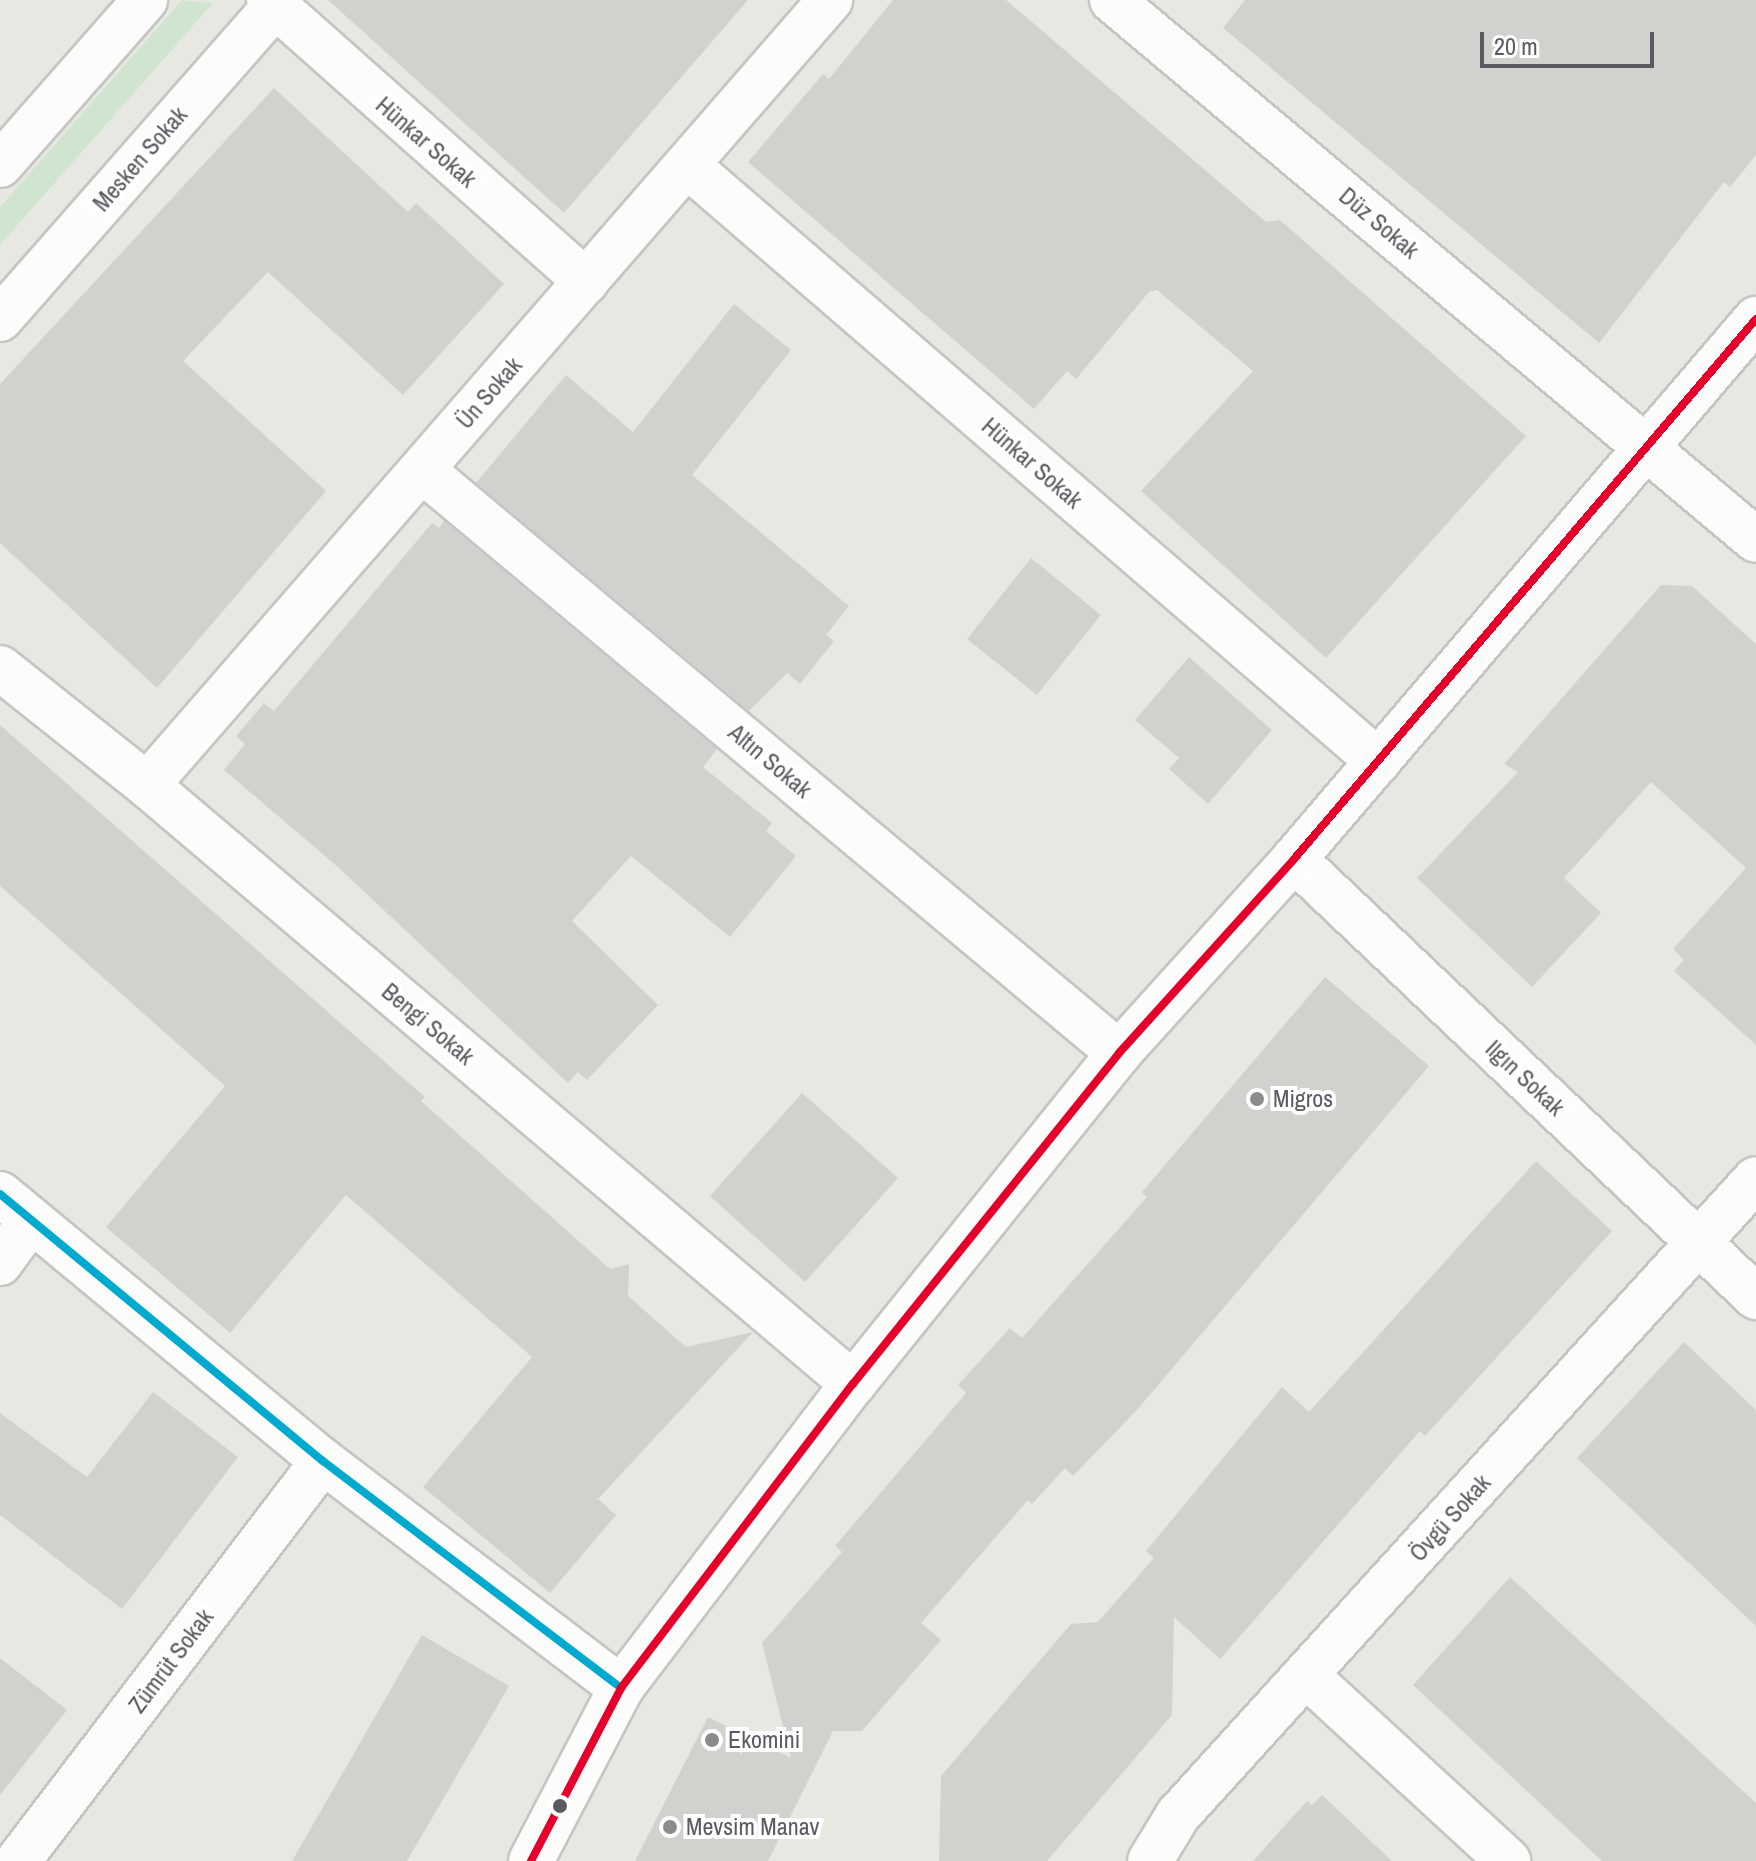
<!DOCTYPE html>
<meta charset="utf-8">
<style>
body{margin:0}
#map{position:relative;width:1756px;height:1861px;overflow:hidden;background:#e8e8e3;font-family:"Archivo Narrow",sans-serif}
div>[style]{position:absolute}
.green>*{inset:0;background:#d0e5d0}
.building>*{inset:0;background:#d2d1ce}
.roads{filter:drop-shadow(2px 0 #c5c5c3) drop-shadow(-2px 0 #c5c5c3) drop-shadow(0 2px #c5c5c3) drop-shadow(0 -2px #c5c5c3)}
.minor>*{height:44px;margin:-22px;padding:0 22px;transform-origin:22px;border-radius:22px;background:#fcfcfb}
.secondary>*{height:44px;margin:-22px;padding:0 22px;transform-origin:22px;border-radius:22px;background:#fcfcfb}
.bus-1>*{height:8px;margin:-4px;padding:0 4px;transform-origin:4px;border-radius:4px;background:#00a9ce}
.bus-2>*{height:8px;margin:-4px;padding:0 4px;transform-origin:4px;border-radius:4px;background:#e4002b}
.dots>*{width:22px;height:22px;translate:-50% -50%;box-sizing:border-box;border:4px solid #fff;border-radius:50%}
span{translate:-50% -50%;white-space:nowrap;text-align:center;line-height:1.15;-webkit-text-stroke:8px #fff;paint-order:stroke}
.street-label{font-size:24px;color:#595b60}
.poi-label{font-size:24px;color:#595b60}
.left{translate:0 -50%;text-align:left}
.scale{position:absolute;left:1480px;top:32px;width:174px;height:36px;box-sizing:border-box;border:4px solid #595b60;border-top:0;padding-left:10px;font-size:24px;line-height:28px;white-space:nowrap;color:#595b60;-webkit-text-stroke:6px #fff;paint-order:stroke}
</style>
<div id="map">
<div class="green">
<div style="clip-path:polygon(182px 0,213px 3px,0 245px,0 207px)"></div>
</div>
<div class="building">
<div style="clip-path:polygon(328px 0,748px 0,564px 213px)"></div>
<div style="clip-path:polygon(893px 0,1006px 0,1266px 222px,1280px 220px,1526px 436px,1326px 658px,1141px 491px,1253px 371px,1157px 290px,1149px 292px,1076px 379px,1067px 371px,1034px 409px,748px 162px,823px 74px,829px 79px)"></div>
<div style="clip-path:polygon(1245px 0,1756px 0,1756px 155px,1730px 187px,1724px 182px,1599px 343px,1223px 28px)"></div>
<div style="clip-path:polygon(274px 88px,408px 212px,416px 203px,504px 284px,403px 395px,268px 272px,183px 361px,326px 491px,157px 688px,0 543px,0 384px)"></div>
<div style="clip-path:polygon(734px 304px,791px 350px,692px 475px,849px 606px,826px 635px,834px 641px,800px 684px,787px 673px,749px 711px,476px 483px,566px 375px,633px 432px)"></div>
<div style="clip-path:polygon(444px 521px,717px 749px,703px 767px,772px 823px,766px 831px,796px 856px,730px 937px,631px 856px,572px 921px,658px 1005px,587px 1080px,578px 1072px,568px 1083px,339px 868px,224px 770px,245px 744px,236px 736px,264px 703px,274px 711px,432px 523px,439px 528px)"></div>
<div style="clip-path:polygon(1031px 558px,1101px 615px,1037px 695px,967px 639px)"></div>
<div style="clip-path:polygon(1661px 585px,1692px 586px,1756px 644px,1756px 1045px,1674px 971px,1684px 960px,1673px 949px,1746px 868px,1651px 782px,1564px 878px,1601px 913px,1532px 987px,1417px 878px,1518px 772px,1504px 764px)"></div>
<div style="clip-path:polygon(1189px 657px,1272px 730px,1208px 804px,1169px 769px,1179px 758px,1135px 720px)"></div>
<div style="clip-path:polygon(0 725px,425px 1097px,421px 1101px,610px 1269px,629px 1264px,628px 1296px,686px 1347px,753px 1332px,598px 1499px,616px 1515px,550px 1593px,423px 1487px,532px 1357px,346px 1195px,230px 1333px,106px 1227px,225px 1086px,0 886px)"></div>
<div style="clip-path:polygon(1325px 977px,1429px 1066px,1136px 1411px,1073px 1476px,1065px 1468px,1032px 1504px,1028px 1500px,921px 1623px,941px 1640px,862px 1731px,833px 1731px,768px 1861px,635px 1861px,708px 1717px,791px 1758px,762px 1643px,842px 1552px,835px 1546px,966px 1393px,958px 1385px,1010px 1328px,1022px 1338px,1147px 1197px,1142px 1192px)"></div>
<div style="clip-path:polygon(802px 1093px,898px 1178px,805px 1282px,710px 1196px)"></div>
<div style="clip-path:polygon(1536px 1161px,1612px 1231px,1425px 1436px,1420px 1431px,1220px 1659px,1174px 1617px,1172px 1715px,1047px 1861px,939px 1861px,941px 1776px,1071px 1624px,1098px 1622px,1154px 1558px,1146px 1551px,1282px 1387px,1309px 1412px)"></div>
<div style="clip-path:polygon(1684px 1342px,1756px 1410px,1756px 1626px,1577px 1458px)"></div>
<div style="clip-path:polygon(153px 1392px,238px 1457px,122px 1609px,0 1515px,0 1413px,87px 1477px)"></div>
<div style="clip-path:polygon(1510px 1577px,1756px 1803px,1756px 1861px,1602px 1861px,1413px 1685px)"></div>
<div style="clip-path:polygon(422px 1635px,509px 1686px,407px 1861px,292px 1861px)"></div>
<div style="clip-path:polygon(0 1658px,67px 1710px,0 1795px)"></div>
<div style="clip-path:polygon(1322px 1795px,1392px 1861px,1253px 1861px,1307px 1801px,1312px 1805px)"></div>
</div>
<div class="roads">
<div class="minor">
<div style="left:269px;top:0;width:424px;rotate:41.6deg"></div>
<div style="left:1112px;top:0;width:840px;rotate:39.98deg"></div>
<div style="left:0;top:165px;width:220px;rotate:-48.7deg"></div>
<div style="left:687px;top:165px;width:913px;rotate:40.78deg"></div>
<div style="left:0;top:319px;width:424px;rotate:-48.7deg"></div>
<div style="left:422px;top:470px;width:909px;rotate:39.91deg"></div>
<div style="left:0;top:668px;width:188px;rotate:38.5deg"></div>
<div style="left:147px;top:785px;width:926px;rotate:40.31deg"></div>
<div style="left:147px;top:785px;width:1041px;rotate:-48.97deg"></div>
<div style="left:1294px;top:859px;width:637px;rotate:43.47deg"></div>
<div style="left:0;top:1194px;width:419px;rotate:39.6deg"></div>
<div style="left:323px;top:1461px;width:375px;rotate:37.3deg"></div>
<div style="left:0;top:1263px;width:53px;rotate:-54.2deg"></div>
<div style="left:1306px;top:1675px;width:275px;rotate:42.6deg"></div>
<div style="left:18px;top:1861px;width:503px;rotate:-52.67deg"></div>
<div style="left:1150px;top:1861px;width:54px;rotate:-58.7deg"></div>
<div style="left:1178px;top:1815px;width:859px;rotate:-47.74deg"></div>
</div>
<div class="secondary">
<div style="left:531px;top:1861px;width:195px;rotate:-62.5deg"></div>
<div style="left:621px;top:1688px;width:382px;rotate:-52.7deg"></div>
<div style="left:853px;top:1384px;width:425px;rotate:-51.2deg"></div>
<div style="left:1119px;top:1053px;width:261px;rotate:-47.9deg"></div>
<div style="left:1294px;top:859px;width:711px;rotate:-49.45deg"></div>
</div>
</div>
<div class="bus-1">
<div style="left:0;top:1194px;width:419px;rotate:39.6deg"></div>
<div style="left:323px;top:1461px;width:375px;rotate:37.3deg"></div>
</div>
<div class="bus-2">
<div style="left:531px;top:1861px;width:195px;rotate:-62.5deg"></div>
<div style="left:621px;top:1688px;width:382px;rotate:-52.7deg"></div>
<div style="left:853px;top:1384px;width:425px;rotate:-51.2deg"></div>
<div style="left:1119px;top:1053px;width:261px;rotate:-47.9deg"></div>
<div style="left:1294px;top:859px;width:711px;rotate:-49.45deg"></div>
</div>
<div class="dots">
<div style="left:1257px;top:1099px;background:#8b8c8e"></div>
<div style="left:712px;top:1740px;background:#8b8c8e"></div>
<div style="left:560px;top:1806px;background:#595b60"></div>
<div style="left:670px;top:1827px;background:#8b8c8e"></div>
</div>
<div class="street-label">
<span style="left:426px;top:142px;rotate:41deg">Hünkar Sokak</span>
<span style="left:140px;top:159px;rotate:-49deg">Mesken Sokak</span>
<span style="left:1379px;top:223px;rotate:40deg">Düz Sokak</span>
<span style="left:489px;top:393px;rotate:-49deg">Ün Sokak</span>
<span style="left:1032px;top:463px;rotate:41deg">Hünkar Sokak</span>
<span style="left:770px;top:761px;rotate:40deg">Altın Sokak</span>
<span style="left:428px;top:1024px;rotate:40deg">Bengi Sokak</span>
<span style="left:1525px;top:1078px;rotate:43deg">Ilgın Sokak</span>
<span style="left:1450px;top:1518px;rotate:-48deg">Övgü Sokak</span>
<span style="left:171px;top:1661px;rotate:-53deg">Zümrüt Sokak</span>
</div>
<div class="poi-label">
<span class="left" style="left:1273px;top:1099px">Migros</span>
<span class="left" style="left:728px;top:1740px">Ekomini</span>
<span class="left" style="left:686px;top:1827px">Mevsim Manav</span>
</div>
<div class="scale">20 m</div>
</div>
